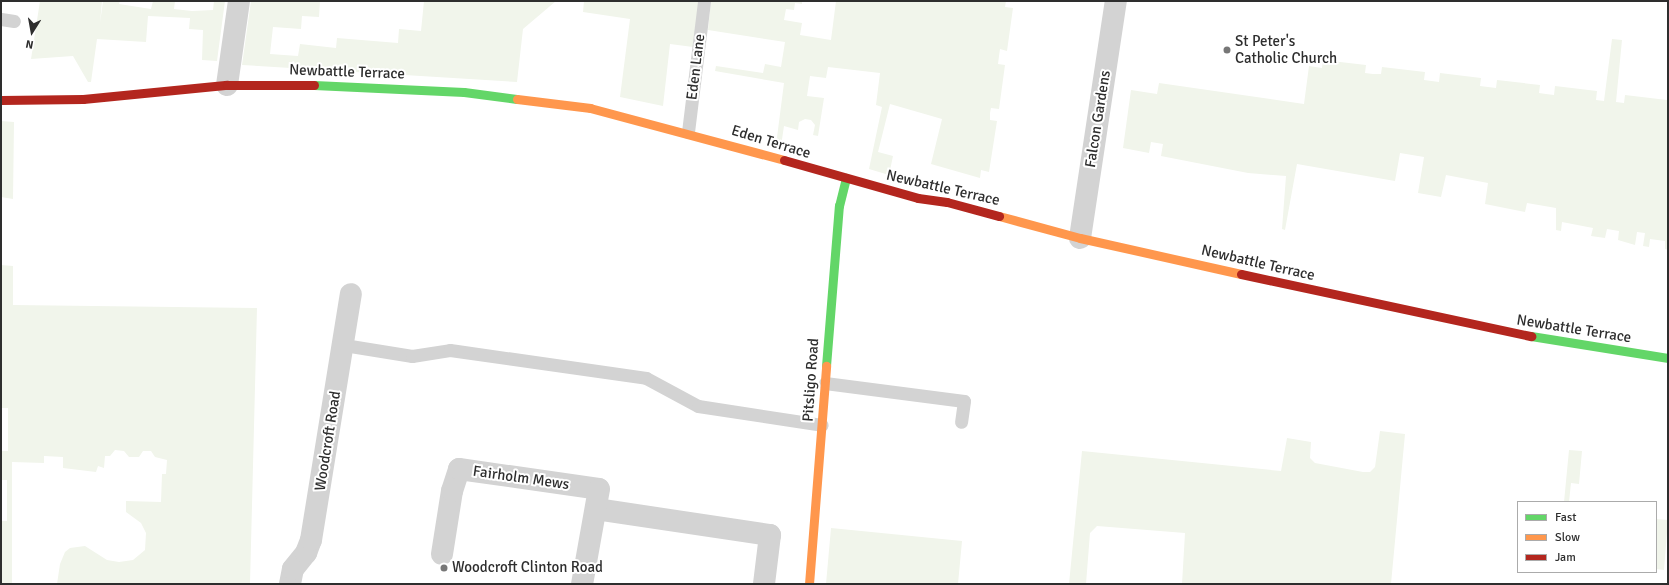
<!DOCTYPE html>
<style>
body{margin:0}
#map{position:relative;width:1669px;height:585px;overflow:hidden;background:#fff;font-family:Signika,sans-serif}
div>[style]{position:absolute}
.green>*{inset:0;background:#f1f5eb}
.lane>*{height:13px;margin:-6.5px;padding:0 6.5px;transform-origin:6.5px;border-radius:6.5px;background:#d3d3d3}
.street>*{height:22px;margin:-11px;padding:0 11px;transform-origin:11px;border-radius:11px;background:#d3d3d3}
.fast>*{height:9px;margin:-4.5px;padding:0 4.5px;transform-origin:4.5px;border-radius:4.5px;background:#63d668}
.slow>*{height:9px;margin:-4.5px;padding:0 4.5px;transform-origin:4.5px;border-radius:4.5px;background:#ff974d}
.jam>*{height:9px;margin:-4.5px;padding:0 4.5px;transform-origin:4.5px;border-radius:4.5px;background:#b3261e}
.dots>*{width:11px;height:11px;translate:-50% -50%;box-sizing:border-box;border:2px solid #fff;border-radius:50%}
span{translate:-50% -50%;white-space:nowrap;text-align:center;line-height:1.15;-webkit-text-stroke:4px #fff;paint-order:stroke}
.poi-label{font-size:15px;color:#2e2e2e}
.left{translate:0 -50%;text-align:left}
.street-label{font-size:15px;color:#2e2e2e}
.frame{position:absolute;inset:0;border:2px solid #2e2e2e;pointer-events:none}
.legend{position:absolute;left:1517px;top:501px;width:140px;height:72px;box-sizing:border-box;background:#fff;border:1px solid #ababab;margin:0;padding:5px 7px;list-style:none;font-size:12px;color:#2e2e2e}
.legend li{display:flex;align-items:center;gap:8px;height:20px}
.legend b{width:20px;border:1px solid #ababab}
.north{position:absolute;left:12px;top:12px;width:40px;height:40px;-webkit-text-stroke:3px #fff;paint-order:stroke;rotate:191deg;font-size:11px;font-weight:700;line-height:16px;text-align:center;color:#2e2e2e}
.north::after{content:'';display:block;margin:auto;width:14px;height:18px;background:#2e2e2e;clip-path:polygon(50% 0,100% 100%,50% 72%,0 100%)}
</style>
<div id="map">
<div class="green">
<div style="clip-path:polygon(40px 1px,102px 1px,100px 23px,103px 1px,120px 1px,119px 4px,151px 9px,153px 1px,175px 1px,174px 9px,192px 11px,213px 10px,214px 1px,225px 1px,217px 61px,202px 60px,203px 30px,189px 29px,190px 18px,148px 16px,146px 42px,97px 39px,91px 82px,88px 82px,73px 56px,31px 59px)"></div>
<div style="clip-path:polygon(251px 1px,335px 1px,320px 1px,319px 17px,302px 16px,301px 29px,273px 27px,270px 54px,298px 56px,300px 44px,336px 48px,337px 38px,398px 43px,399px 29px,421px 31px,424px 1px,556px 1px,523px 29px,517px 82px,242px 65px)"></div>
<div style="clip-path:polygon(584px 1px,699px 1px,693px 47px,670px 44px,663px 106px,620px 97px,630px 19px,583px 12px)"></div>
<div style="clip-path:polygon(711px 1px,802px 1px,802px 4px,795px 3px,794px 10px,786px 9px,784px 20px,802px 23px,800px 35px,831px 40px,836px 1px,1006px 1px,1005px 7px,1013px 8px,1007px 51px,1000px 49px,999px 56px,998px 64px,1005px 65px,999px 109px,991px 108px,990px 113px,990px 120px,997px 121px,989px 172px,981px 170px,980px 178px,931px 164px,942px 119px,890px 104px,878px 152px,893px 156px,889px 175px,869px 169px,882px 107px,876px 105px,880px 73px,828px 67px,826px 78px,810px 76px,807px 96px,824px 98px,818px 136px,813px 135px,815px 125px,811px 120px,805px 119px,799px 122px,798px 130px,784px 126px,781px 146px,776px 145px,784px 83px,715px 71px,716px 66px,763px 73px,765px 64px,781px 67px,785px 42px,708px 30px)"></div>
<div style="clip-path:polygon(1612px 39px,1622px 40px,1616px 102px,1624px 103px,1625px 95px,1667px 100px,1668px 250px,1665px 249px,1665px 241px,1650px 239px,1649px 247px,1643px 246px,1645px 233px,1637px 232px,1635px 245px,1618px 240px,1619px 231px,1607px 229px,1605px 238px,1591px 236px,1593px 228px,1562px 222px,1561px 231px,1556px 230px,1556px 208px,1527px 203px,1525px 212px,1485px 204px,1488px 183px,1446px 175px,1441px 197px,1418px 193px,1424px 157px,1400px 153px,1395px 181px,1297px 164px,1285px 230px,1282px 229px,1286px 176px,1248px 173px,1161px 156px,1163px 144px,1151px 142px,1149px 153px,1123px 148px,1131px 90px,1157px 94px,1159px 83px,1304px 104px,1309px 66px,1322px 68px,1323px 60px,1366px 65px,1365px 73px,1373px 74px,1381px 74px,1382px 67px,1425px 72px,1424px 80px,1439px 82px,1440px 73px,1481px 78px,1480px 86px,1496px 88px,1497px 80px,1540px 85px,1539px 93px,1546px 94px,1554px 95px,1555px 86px,1597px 91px,1596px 100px,1604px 101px)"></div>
<div style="clip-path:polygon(1px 121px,14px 122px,13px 199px,1px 197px)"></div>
<div style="clip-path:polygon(1px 265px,13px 266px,13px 305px,257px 308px,250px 584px,57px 584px,60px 564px,65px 552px,70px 548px,85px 546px,107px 560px,119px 562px,133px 560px,145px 550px,146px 533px,141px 523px,126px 512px,126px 501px,161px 502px,162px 474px,166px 474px,167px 460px,155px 457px,151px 451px,143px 451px,139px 457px,129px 457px,124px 451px,115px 450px,110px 456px,105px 456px,104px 468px,98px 466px,96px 472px,63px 468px,63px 457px,44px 456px,44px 463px,12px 462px,12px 584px,1px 584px,1px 521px,7px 521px,7px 480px,1px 480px,1px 451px,8px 451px,8px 408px,1px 408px)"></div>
<div style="clip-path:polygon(1380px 431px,1405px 434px,1391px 584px,1182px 584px,1185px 533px,1097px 526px,1090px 533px,1086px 584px,1069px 584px,1082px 451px,1281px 471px,1287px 438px,1311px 442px,1310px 458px,1315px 463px,1363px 472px,1370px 472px,1375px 467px)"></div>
<div style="clip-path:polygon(1569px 450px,1582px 451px,1579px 484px,1571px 483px,1569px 502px,1564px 502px)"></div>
<div style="clip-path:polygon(1656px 519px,1668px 520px,1664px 570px,1656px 569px)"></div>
<div style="clip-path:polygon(831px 528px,962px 541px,958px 584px,826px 584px)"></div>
</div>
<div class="lane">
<div style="left:1px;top:19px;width:13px;rotate:9deg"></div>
<div style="left:688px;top:132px;width:132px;rotate:-83deg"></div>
<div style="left:344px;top:345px;width:69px;rotate:9.2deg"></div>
<div style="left:412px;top:356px;width:38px;rotate:-9deg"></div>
<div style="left:450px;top:350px;width:198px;rotate:8.1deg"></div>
<div style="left:646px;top:378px;width:59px;rotate:28.3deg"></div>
<div style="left:698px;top:406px;width:125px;rotate:8.7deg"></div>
<div style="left:825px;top:383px;width:140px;rotate:7.4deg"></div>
<div style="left:964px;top:401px;width:21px;rotate:98deg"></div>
</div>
<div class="street">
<div style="left:227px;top:85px;width:85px;rotate:-81.9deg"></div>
<div style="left:1080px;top:238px;width:240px;rotate:-81.4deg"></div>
<div style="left:596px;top:509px;width:176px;rotate:8.5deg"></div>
<div style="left:770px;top:535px;width:49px;rotate:97deg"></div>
<div style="left:442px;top:554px;width:64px;rotate:-81deg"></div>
<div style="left:452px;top:491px;width:23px;rotate:-72deg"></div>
<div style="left:459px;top:469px;width:141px;rotate:8.1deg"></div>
<div style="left:599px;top:489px;width:97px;rotate:100.1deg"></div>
<div style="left:290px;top:584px;width:15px;rotate:-79deg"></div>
<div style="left:293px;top:569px;width:21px;rotate:-51deg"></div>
<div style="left:306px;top:553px;width:14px;rotate:-69deg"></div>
<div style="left:311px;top:540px;width:249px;rotate:-80.8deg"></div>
</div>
<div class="fast">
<div style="left:314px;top:85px;width:150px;rotate:2.7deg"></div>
<div style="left:464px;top:92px;width:53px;rotate:7.5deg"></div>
<div style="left:1531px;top:336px;width:139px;rotate:9.1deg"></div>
<div style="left:826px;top:366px;width:161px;rotate:-85.4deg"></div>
<div style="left:839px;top:206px;width:29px;rotate:-76deg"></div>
</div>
<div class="slow">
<div style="left:517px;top:99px;width:74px;rotate:7deg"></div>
<div style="left:590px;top:108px;width:201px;rotate:15deg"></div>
<div style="left:999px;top:216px;width:84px;rotate:15.2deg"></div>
<div style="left:1080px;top:238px;width:165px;rotate:12.6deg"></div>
<div style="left:809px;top:584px;width:219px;rotate:-85.5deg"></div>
</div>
<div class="jam">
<div style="left:1px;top:100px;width:82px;rotate:-0.7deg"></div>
<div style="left:83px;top:99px;width:145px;rotate:-5.6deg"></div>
<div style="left:227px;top:85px;width:87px"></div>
<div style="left:784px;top:160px;width:139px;rotate:15.8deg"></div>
<div style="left:918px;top:198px;width:29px;rotate:8deg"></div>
<div style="left:947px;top:202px;width:54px;rotate:15.1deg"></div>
<div style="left:1241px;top:274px;width:297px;rotate:12.1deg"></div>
</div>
<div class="dots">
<div style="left:1227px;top:50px;background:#777"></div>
<div style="left:444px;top:568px;background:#777"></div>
</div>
<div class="poi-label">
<span class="left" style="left:1235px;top:50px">St Peter's<br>Catholic Church</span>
<span class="left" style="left:452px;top:568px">Woodcroft Clinton Road</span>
</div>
<div class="street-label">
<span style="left:696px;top:67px;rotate:-83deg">Eden Lane</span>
<span style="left:347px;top:72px;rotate:2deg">Newbattle Terrace</span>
<span style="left:1098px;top:119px;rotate:-81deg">Falcon Gardens</span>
<span style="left:771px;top:142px;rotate:17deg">Eden Terrace</span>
<span style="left:943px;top:188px;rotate:13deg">Newbattle Terrace</span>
<span style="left:1258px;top:263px;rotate:13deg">Newbattle Terrace</span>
<span style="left:1574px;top:329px;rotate:9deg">Newbattle Terrace</span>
<span style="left:811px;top:380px;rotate:-86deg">Pitsligo Road</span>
<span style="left:328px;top:441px;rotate:-81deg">Woodcroft Road</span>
<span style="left:521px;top:478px;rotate:8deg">Fairholm Mews</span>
</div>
<div class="frame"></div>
<ul class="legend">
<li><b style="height:5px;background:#63d668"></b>Fast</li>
<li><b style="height:5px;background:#ff974d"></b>Slow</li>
<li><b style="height:5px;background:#b3261e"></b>Jam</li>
</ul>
<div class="north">N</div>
</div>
